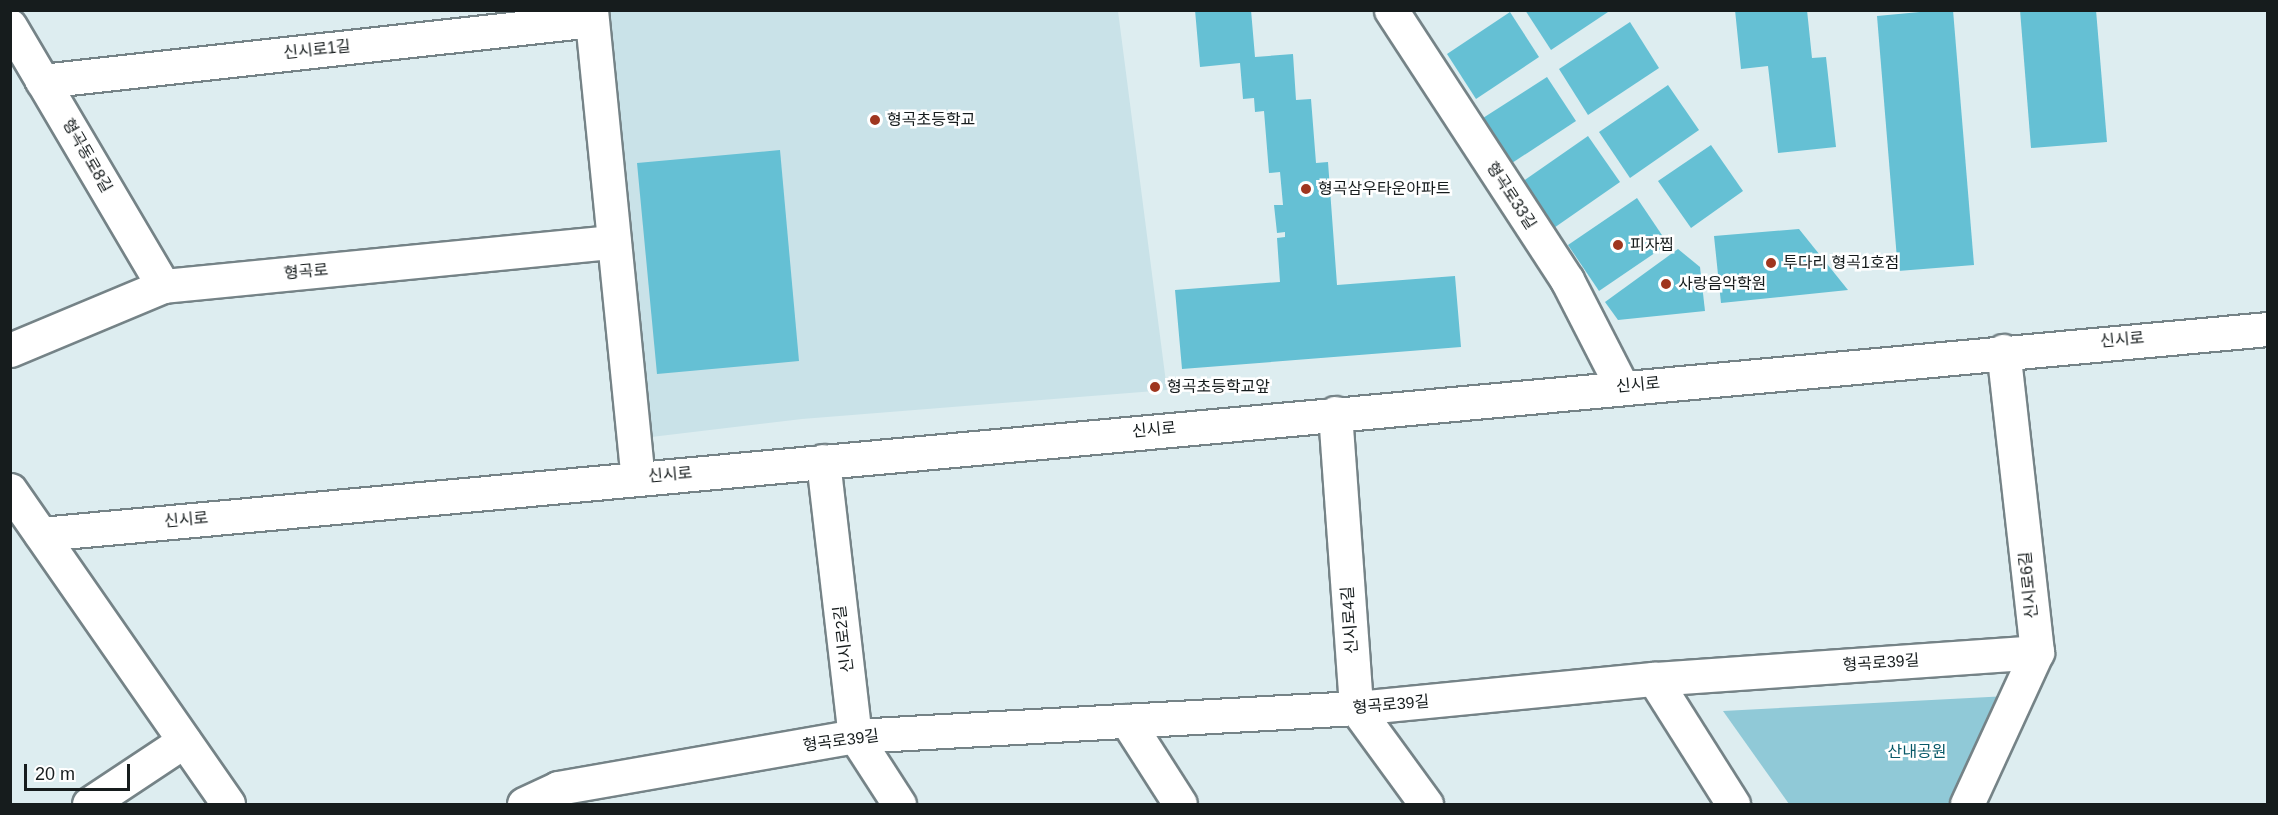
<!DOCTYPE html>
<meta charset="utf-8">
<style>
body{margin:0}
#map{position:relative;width:2278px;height:815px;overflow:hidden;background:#ddedf0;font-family:Arial,"Noto Sans KR",sans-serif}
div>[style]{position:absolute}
.built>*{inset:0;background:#c9e2e8}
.green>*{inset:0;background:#90c9d7}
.building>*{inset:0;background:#65c0d4}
.roads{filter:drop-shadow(2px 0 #758387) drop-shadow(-2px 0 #758387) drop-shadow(0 2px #758387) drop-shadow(0 -2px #758387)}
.street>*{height:33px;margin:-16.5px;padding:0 16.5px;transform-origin:16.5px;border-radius:16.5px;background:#fff}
.secondary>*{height:33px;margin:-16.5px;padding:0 16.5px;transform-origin:16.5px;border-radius:16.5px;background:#fff}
.dots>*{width:16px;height:16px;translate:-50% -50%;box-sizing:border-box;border:3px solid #fff;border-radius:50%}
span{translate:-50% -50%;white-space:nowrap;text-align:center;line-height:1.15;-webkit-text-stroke:5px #fff;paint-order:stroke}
.street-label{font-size:16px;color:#161c1d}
.poi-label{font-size:16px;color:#161c1d}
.left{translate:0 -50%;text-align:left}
.park-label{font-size:16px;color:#085968}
.frame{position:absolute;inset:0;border:12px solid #161c1d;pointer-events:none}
.scale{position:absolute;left:24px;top:764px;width:106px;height:27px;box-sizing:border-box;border:3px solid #161c1d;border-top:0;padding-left:8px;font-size:18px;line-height:21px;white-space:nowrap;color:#161c1d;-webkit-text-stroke:4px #fff;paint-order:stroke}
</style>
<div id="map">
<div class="built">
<div style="clip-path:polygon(610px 11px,1118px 11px,1167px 390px,802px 419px,643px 438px)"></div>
</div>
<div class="green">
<div style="clip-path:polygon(2008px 696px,1949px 804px,1789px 804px,1723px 711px)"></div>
</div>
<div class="building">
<div style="clip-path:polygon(1195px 10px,1251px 10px,1255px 57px,1293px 54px,1296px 100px,1311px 99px,1316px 163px,1328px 162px,1337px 285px,1455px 276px,1461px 347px,1182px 369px,1175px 290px,1280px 282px,1277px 238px,1285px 237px,1285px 232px,1277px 233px,1274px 205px,1283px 205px,1280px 172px,1269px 173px,1264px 111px,1255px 112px,1254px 98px,1243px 99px,1240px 63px,1200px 67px)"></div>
<div style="clip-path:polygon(1525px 10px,1611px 10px,1551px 50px)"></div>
<div style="clip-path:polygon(1735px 10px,1807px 10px,1812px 58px,1826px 57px,1836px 147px,1778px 153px,1768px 66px,1741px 69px)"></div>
<div style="clip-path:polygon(1941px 10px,1953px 10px,1974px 265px,1898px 271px,1877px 16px)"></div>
<div style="clip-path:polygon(2020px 10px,2096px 10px,2107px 142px,2031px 148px)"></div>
<div style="clip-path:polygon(1510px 12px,1539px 57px,1476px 99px,1447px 54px)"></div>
<div style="clip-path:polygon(1630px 22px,1659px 68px,1588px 115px,1559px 69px)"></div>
<div style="clip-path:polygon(1547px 77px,1576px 121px,1512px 163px,1483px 118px)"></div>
<div style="clip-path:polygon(1668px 85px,1699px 130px,1630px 178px,1599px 132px)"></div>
<div style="clip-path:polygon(1588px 136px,1620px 182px,1551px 230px,1519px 184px)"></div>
<div style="clip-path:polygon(1711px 145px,1743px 191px,1691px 228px,1658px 181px)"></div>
<div style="clip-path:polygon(780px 150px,799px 361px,657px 374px,637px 163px)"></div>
<div style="clip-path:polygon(1637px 198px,1668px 244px,1599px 291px,1568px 245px)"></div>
<div style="clip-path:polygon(1799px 229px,1848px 290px,1721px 303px,1714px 236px)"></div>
<div style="clip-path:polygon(1678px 249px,1700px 267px,1705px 311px,1618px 320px,1605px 302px)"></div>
</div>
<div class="roads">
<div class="street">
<div style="left:591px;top:10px;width:470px;rotate:84.3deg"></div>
<div style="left:1391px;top:10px;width:322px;rotate:56.9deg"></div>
<div style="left:1567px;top:280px;width:120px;rotate:62.8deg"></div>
<div style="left:10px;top:26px;width:302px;rotate:59.5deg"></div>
<div style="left:42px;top:81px;width:553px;rotate:-6.33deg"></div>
<div style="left:10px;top:350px;width:166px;rotate:-22.7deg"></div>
<div style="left:163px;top:286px;width:453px;rotate:-5.6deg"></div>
<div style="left:1335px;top:413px;width:296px;rotate:85.9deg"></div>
<div style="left:1356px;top:708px;width:119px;rotate:53.9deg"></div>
<div style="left:823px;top:461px;width:277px;rotate:83.4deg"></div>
<div style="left:855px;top:736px;width:81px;rotate:57.1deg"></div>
<div style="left:1654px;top:679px;width:148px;rotate:57.7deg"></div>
<div style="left:1127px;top:721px;width:98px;rotate:57.4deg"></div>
<div style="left:89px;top:804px;width:114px;rotate:-33.6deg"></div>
<div style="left:524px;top:804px;width:38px;rotate:-25deg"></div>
<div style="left:558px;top:788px;width:302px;rotate:-9.9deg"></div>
<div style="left:855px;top:736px;width:502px;rotate:-3.2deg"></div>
<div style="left:1356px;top:708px;width:299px;rotate:-5.6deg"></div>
<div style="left:1654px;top:679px;width:384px;rotate:-4deg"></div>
<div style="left:1967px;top:804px;width:167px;rotate:-65.3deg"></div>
<div style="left:2037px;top:652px;width:303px;rotate:-96.4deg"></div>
</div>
<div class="secondary">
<div style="left:10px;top:490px;width:382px;rotate:55.2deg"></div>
<div style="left:41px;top:534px;width:2236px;rotate:-5.26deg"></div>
</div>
</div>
<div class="dots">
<div style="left:875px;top:120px;background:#9f361f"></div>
<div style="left:1306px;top:189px;background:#9f361f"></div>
<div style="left:1618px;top:245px;background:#9f361f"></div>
<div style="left:1771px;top:263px;background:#9f361f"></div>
<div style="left:1666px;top:284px;background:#9f361f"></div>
<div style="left:1155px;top:387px;background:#9f361f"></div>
</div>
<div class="street-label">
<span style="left:317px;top:50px;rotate:-6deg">신시로1길</span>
<span style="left:87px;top:156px;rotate:60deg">형곡동로8길</span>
<span style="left:1511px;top:196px;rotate:57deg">형곡로33길</span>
<span style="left:306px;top:272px;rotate:-5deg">형곡로</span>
<span style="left:2122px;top:340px;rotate:-5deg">신시로</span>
<span style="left:1638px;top:385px;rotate:-5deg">신시로</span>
<span style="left:1154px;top:430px;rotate:-5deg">신시로</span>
<span style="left:670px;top:475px;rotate:-5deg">신시로</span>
<span style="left:186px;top:520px;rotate:-5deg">신시로</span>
<span style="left:2029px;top:585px;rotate:-96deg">신시로6길</span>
<span style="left:1350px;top:620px;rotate:-94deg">신시로4길</span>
<span style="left:844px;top:639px;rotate:-97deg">신시로2길</span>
<span style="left:1881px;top:663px;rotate:-4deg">형곡로39길</span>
<span style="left:1391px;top:705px;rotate:-5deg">형곡로39길</span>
<span style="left:841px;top:741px;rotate:-8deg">형곡로39길</span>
</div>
<div class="poi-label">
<span class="left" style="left:887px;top:120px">형곡초등학교</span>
<span class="left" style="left:1318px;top:189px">형곡삼우타운아파트</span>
<span class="left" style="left:1630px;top:245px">피자찝</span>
<span class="left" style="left:1783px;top:263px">투다리 형곡1호점</span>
<span class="left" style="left:1678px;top:284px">사랑음악학원</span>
<span class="left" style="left:1167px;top:387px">형곡초등학교앞</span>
</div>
<div class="park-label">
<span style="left:1917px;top:752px">산내공원</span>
</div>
<div class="frame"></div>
<div class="scale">20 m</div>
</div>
